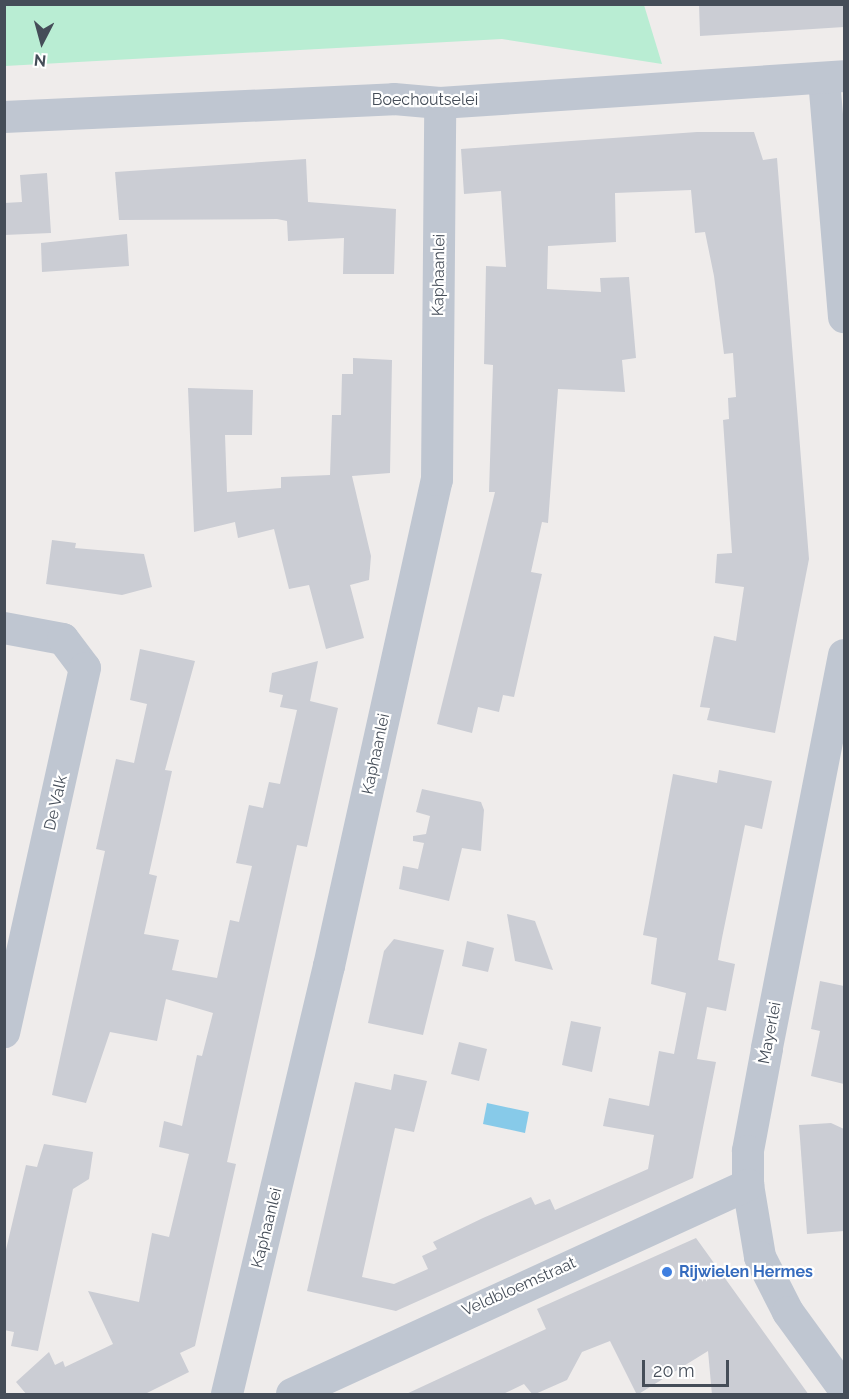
<!DOCTYPE html>
<style>
body{margin:0}
#map{position:relative;width:849px;height:1399px;overflow:hidden;background:#efeceb;font-family:Raleway,sans-serif}
div>[style]{position:absolute}
.green>*{inset:0;background:#b9edd3}
.water>*{inset:0;background:#87cae9}
.building>*{inset:0;background:#cbcdd4}
.minor>*{height:32px;margin:-16px;padding:0 16px;transform-origin:16px;border-radius:16px;background:#bfc6d1}
.dots>*{width:16px;height:16px;translate:-50% -50%;box-sizing:border-box;border:3px solid #fff;border-radius:50%}
span{translate:-50% -50%;white-space:nowrap;text-align:center;line-height:1.15;-webkit-text-stroke:4.5px #fff;paint-order:stroke}
.street-label{font-size:16px;color:#454d58}
.shop-label{font-size:16px;color:#366cbe;font-weight:700}
.left{translate:0 -50%;text-align:left}
.frame{position:absolute;inset:0;border:6px solid #454d58;pointer-events:none}
.north{position:absolute;left:12px;top:12px;width:60px;height:60px;-webkit-text-stroke:4px #fff;paint-order:stroke;rotate:186deg;font-size:16px;font-weight:700;line-height:24px;text-align:center;color:#454d58}
.north::after{content:'';display:block;margin:auto;width:21px;height:27px;background:#454d58;clip-path:polygon(50% 0,100% 100%,50% 72%,0 100%)}
.scale{position:absolute;left:642px;top:1360px;width:87px;height:27px;box-sizing:border-box;border:3px solid #454d58;border-top:0;padding-left:8px;font-size:18px;line-height:21px;white-space:nowrap;color:#454d58;-webkit-text-stroke:4px #fff;paint-order:stroke}
</style>
<div id="map">
<div class="green">
<div style="clip-path:polygon(5px 4px,644px 5px,662px 64px,502px 39px,5px 66px)"></div>
</div>
<div class="water">
<div style="clip-path:polygon(487px 1103px,529px 1112px,525px 1133px,483px 1124px)"></div>
</div>
<div class="building">
<div style="clip-path:polygon(699px 4px,844px 4px,844px 27px,700px 36px)"></div>
<div style="clip-path:polygon(697px 132px,754px 132px,763px 160px,777px 158px,809px 559px,775px 733px,707px 720px,710px 708px,700px 707px,714px 636px,736px 641px,744px 587px,715px 583px,717px 554px,732px 553px,723px 420px,729px 419px,728px 398px,736px 397px,733px 353px,724px 354px,714px 276px,705px 232px,695px 233px,691px 190px,615px 193px,616px 242px,548px 246px,547px 289px,601px 292px,600px 278px,629px 277px,636px 358px,622px 360px,625px 392px,558px 389px,548px 523px,542px 522px,531px 572px,542px 574px,514px 697px,503px 695px,499px 712px,478px 707px,472px 733px,437px 724px,495px 492px,489px 492px,493px 365px,484px 364px,486px 266px,506px 267px,501px 191px,464px 194px,461px 149px)"></div>
<div style="clip-path:polygon(306px 159px,308px 202px,396px 209px,394px 274px,343px 274px,344px 238px,288px 241px,287px 221px,277px 219px,119px 220px,115px 172px)"></div>
<div style="clip-path:polygon(47px 173px,51px 233px,4px 235px,4px 203px,22px 202px,20px 175px)"></div>
<div style="clip-path:polygon(127px 234px,129px 266px,42px 272px,41px 243px)"></div>
<div style="clip-path:polygon(353px 358px,392px 360px,390px 473px,352px 476px,371px 556px,369px 580px,350px 585px,364px 638px,326px 649px,309px 585px,289px 589px,274px 529px,238px 538px,235px 522px,194px 532px,188px 388px,253px 390px,252px 435px,225px 435px,227px 492px,281px 488px,281px 477px,330px 475px,332px 415px,341px 415px,342px 374px,353px 374px)"></div>
<div style="clip-path:polygon(52px 540px,76px 543px,75px 548px,144px 554px,152px 587px,122px 595px,46px 584px)"></div>
<div style="clip-path:polygon(140px 649px,195px 661px,165px 770px,172px 771px,149px 874px,157px 876px,144px 934px,179px 940px,172px 970px,217px 978px,230px 920px,239px 922px,252px 866px,236px 863px,249px 805px,263px 808px,269px 782px,280px 784px,297px 710px,280px 707px,283px 695px,269px 692px,272px 673px,318px 661px,310px 701px,338px 708px,307px 847px,297px 845px,227px 1162px,236px 1164px,195px 1346px,180px 1353px,189px 1372px,143px 1395px,27px 1395px,16px 1382px,49px 1352px,55px 1365px,63px 1361px,65px 1367px,113px 1344px,88px 1291px,139px 1302px,152px 1233px,169px 1237px,189px 1154px,159px 1147px,164px 1121px,182px 1126px,197px 1055px,202px 1056px,213px 1013px,166px 999px,157px 1041px,110px 1032px,86px 1103px,52px 1095px,105px 851px,96px 849px,116px 759px,134px 763px,147px 704px,130px 700px)"></div>
<div style="clip-path:polygon(719px 770px,772px 781px,762px 829px,745px 825px,722px 938px,718px 960px,735px 964px,726px 1011px,707px 1007px,697px 1059px,716px 1062px,693px 1178px,396px 1311px,307px 1291px,355px 1082px,391px 1090px,394px 1074px,427px 1081px,414px 1132px,395px 1128px,362px 1277px,394px 1284px,428px 1269px,422px 1256px,437px 1249px,433px 1242px,483px 1218px,531px 1197px,535px 1205px,550px 1199px,555px 1210px,648px 1169px,654px 1135px,603px 1126px,609px 1098px,649px 1106px,659px 1051px,674px 1054px,686px 993px,651px 984px,657px 938px,643px 935px,673px 774px,717px 783px)"></div>
<div style="clip-path:polygon(422px 789px,481px 802px,484px 810px,481px 851px,462px 848px,449px 901px,399px 889px,403px 866px,418px 869px,424px 843px,413px 841px,413px 836px,426px 834px,430px 816px,416px 812px)"></div>
<div style="clip-path:polygon(507px 914px,535px 921px,553px 970px,515px 961px)"></div>
<div style="clip-path:polygon(394px 939px,444px 950px,423px 1035px,368px 1023px,384px 951px)"></div>
<div style="clip-path:polygon(467px 941px,494px 948px,488px 972px,462px 966px)"></div>
<div style="clip-path:polygon(820px 981px,844px 986px,844px 1084px,811px 1076px,820px 1031px,811px 1029px)"></div>
<div style="clip-path:polygon(571px 1021px,601px 1027px,592px 1072px,562px 1065px)"></div>
<div style="clip-path:polygon(459px 1042px,487px 1049px,479px 1081px,451px 1074px)"></div>
<div style="clip-path:polygon(831px 1123px,844px 1129px,844px 1231px,807px 1234px,799px 1125px)"></div>
<div style="clip-path:polygon(44px 1144px,93px 1152px,89px 1179px,73px 1189px,38px 1351px,11px 1346px,14px 1332px,4px 1330px,4px 1258px,26px 1165px,37px 1167px)"></div>
<div style="clip-path:polygon(696px 1238px,809px 1395px,712px 1395px,708px 1351px,637px 1395px,610px 1341px,582px 1352px,567px 1380px,533px 1395px,524px 1384px,501px 1395px,404px 1395px,546px 1329px,537px 1309px)"></div>
</div>
<div class="minor">
<div style="left:824px;top:79px;width:239px;rotate:85.2deg"></div>
<div style="left:4px;top:117px;width:390px;rotate:-2.6deg"></div>
<div style="left:394px;top:99px;width:46px;rotate:5deg"></div>
<div style="left:440px;top:103px;width:405px;rotate:-3.8deg"></div>
<div style="left:4px;top:628px;width:60px;rotate:10.6deg"></div>
<div style="left:63px;top:639px;width:36px;rotate:53deg"></div>
<div style="left:85px;top:668px;width:373px;rotate:102.5deg"></div>
<div style="left:844px;top:655px;width:401px;rotate:101.1deg"></div>
<div style="left:767px;top:1049px;width:104px;rotate:100.6deg"></div>
<div style="left:748px;top:1151px;width:34px;rotate:90deg"></div>
<div style="left:748px;top:1185px;width:73px;rotate:80.5deg"></div>
<div style="left:760px;top:1257px;width:62px;rotate:63deg"></div>
<div style="left:788px;top:1312px;width:95px;rotate:54deg"></div>
<div style="left:227px;top:1394px;width:440px;rotate:-76.6deg"></div>
<div style="left:329px;top:966px;width:498px;rotate:-77.5deg"></div>
<div style="left:437px;top:480px;width:377px;rotate:-89.5deg"></div>
<div style="left:292px;top:1394px;width:502px;rotate:-24.62deg"></div>
</div>
<div class="dots">
<div style="left:667px;top:1272px;background:#3f7fe0"></div>
</div>
<div class="street-label">
<span style="left:425px;top:100px">Boechoutselei</span>
<span style="left:439px;top:275px;rotate:-89deg">Kaphaanlei</span>
<span style="left:376px;top:754px;rotate:-78deg">Kaphaanlei</span>
<span style="left:56px;top:803px;rotate:-77deg">De Valk</span>
<span style="left:770px;top:1033px;rotate:-79deg">Mayerlei</span>
<span style="left:267px;top:1228px;rotate:-76deg">Kaphaanlei</span>
<span style="left:519px;top:1287px;rotate:-24deg">Veldbloemstraat</span>
</div>
<div class="shop-label">
<span class="left" style="left:679px;top:1272px">Rijwielen Hermes</span>
</div>
<div class="frame"></div>
<div class="north">N</div>
<div class="scale">20 m</div>
</div>
